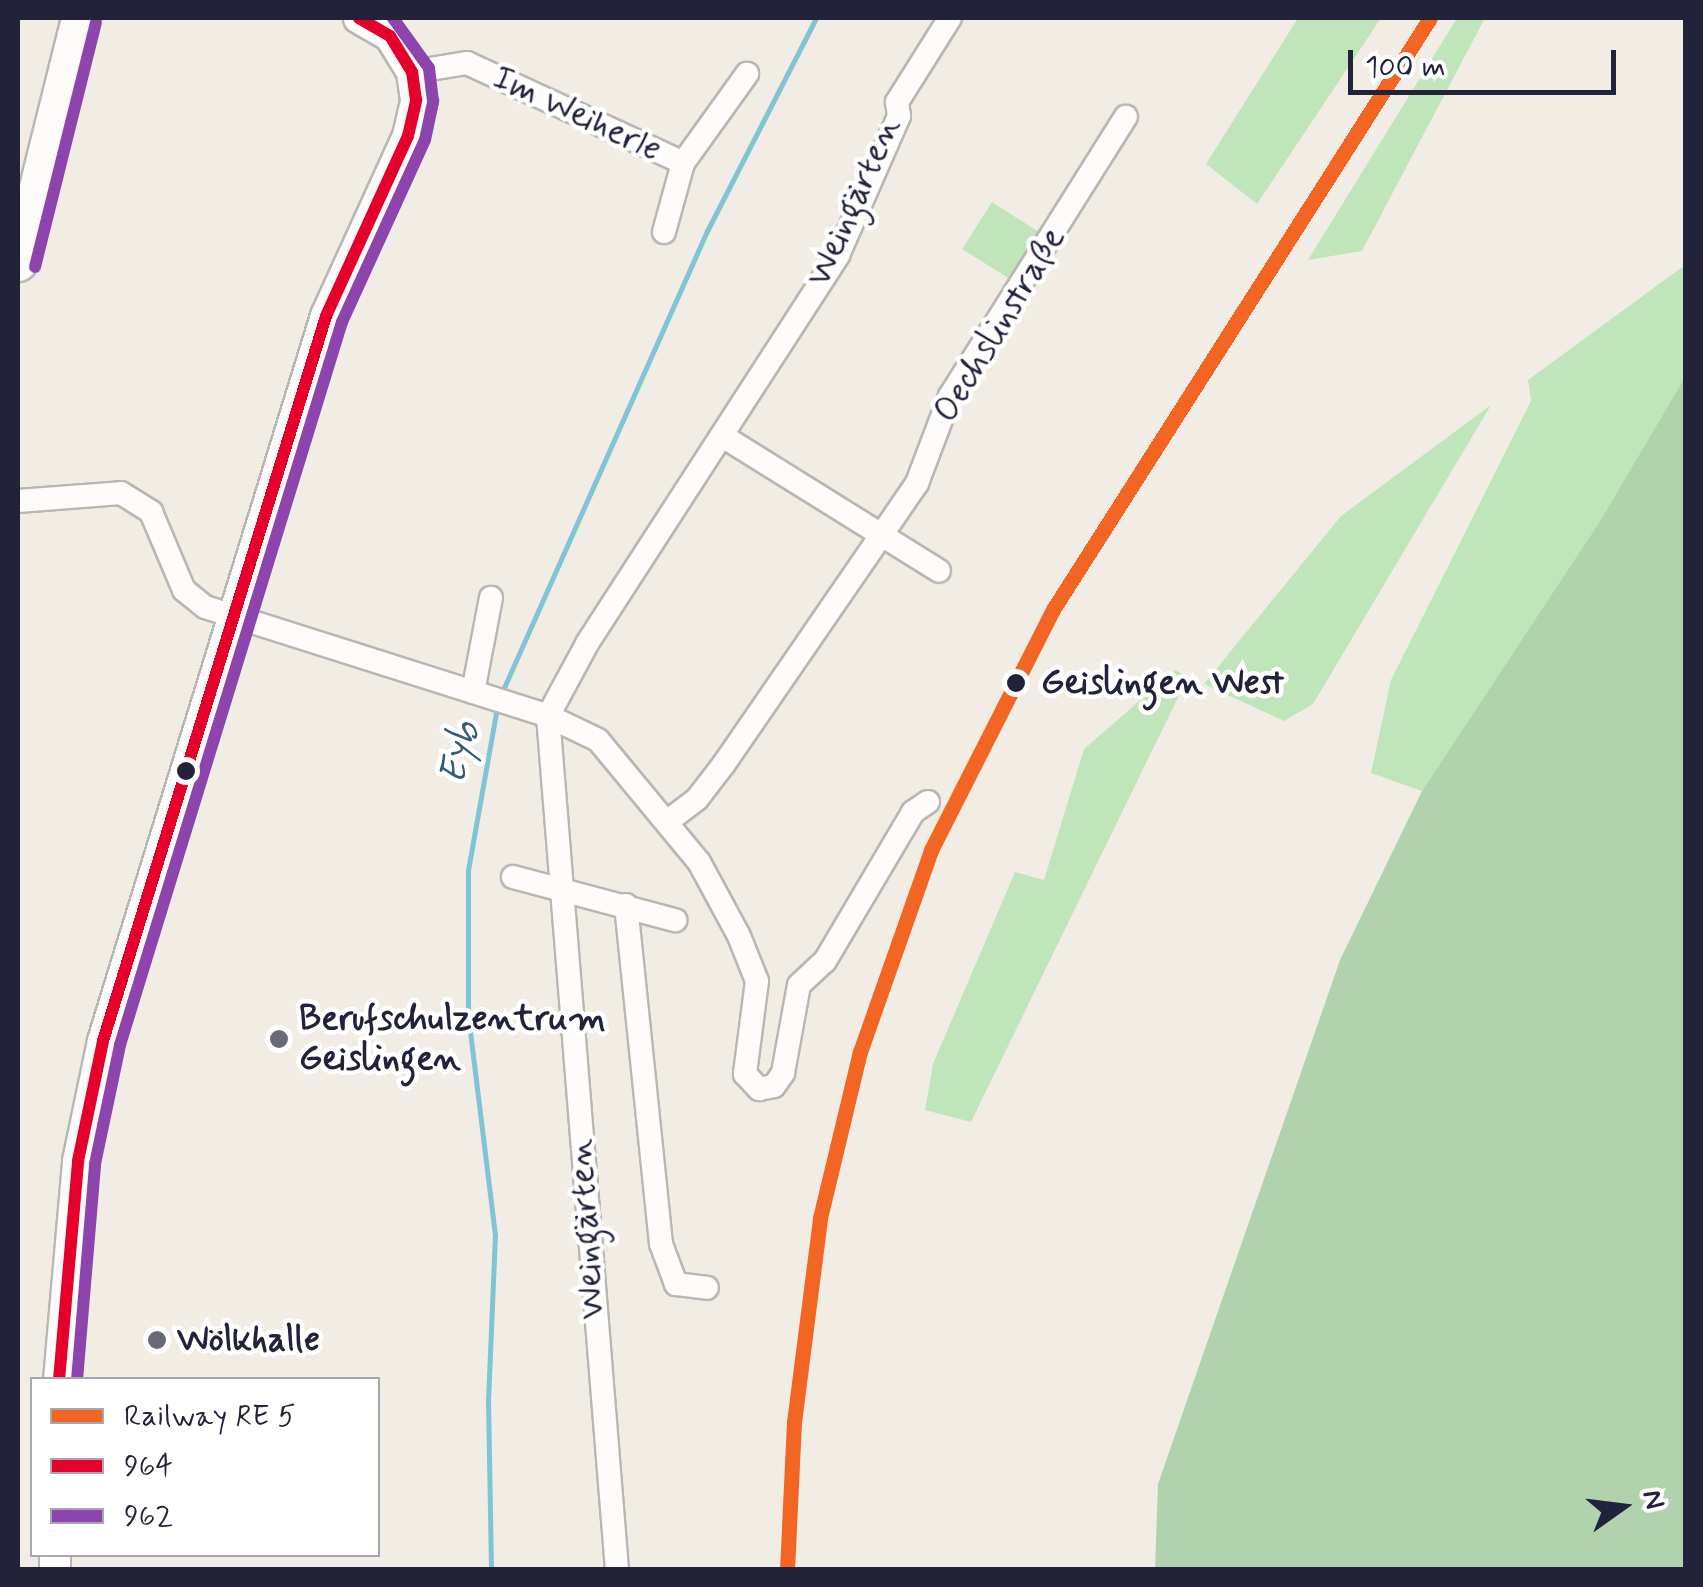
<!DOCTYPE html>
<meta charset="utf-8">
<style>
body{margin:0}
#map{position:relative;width:1703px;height:1587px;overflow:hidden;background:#f1ede4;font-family:Mynerve,sans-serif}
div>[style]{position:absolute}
.green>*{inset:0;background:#c1e5ba}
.forest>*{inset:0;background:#b0d3ad}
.stream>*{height:5px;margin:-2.5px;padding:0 2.5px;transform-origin:2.5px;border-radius:2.5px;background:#80c4d5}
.roads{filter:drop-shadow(2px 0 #b9b7b3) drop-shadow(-2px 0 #b9b7b3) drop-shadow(0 2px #b9b7b3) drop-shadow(0 -2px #b9b7b3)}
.street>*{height:22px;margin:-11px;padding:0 11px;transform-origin:11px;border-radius:11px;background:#fdfcfb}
.secondary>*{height:30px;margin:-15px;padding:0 15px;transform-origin:15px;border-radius:15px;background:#fdfcfb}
.primary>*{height:35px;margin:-17.5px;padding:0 17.5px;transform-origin:17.5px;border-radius:17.5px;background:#fdfcfb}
.bus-1>*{height:12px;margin:-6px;padding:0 6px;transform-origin:6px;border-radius:6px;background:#e4002b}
.bus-2>*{height:12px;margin:-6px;padding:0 6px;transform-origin:6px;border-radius:6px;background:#8e44ad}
.rail-1>*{height:15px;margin:-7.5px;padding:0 7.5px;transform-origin:7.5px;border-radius:7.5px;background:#f26522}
.dots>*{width:28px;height:28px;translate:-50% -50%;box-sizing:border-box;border:5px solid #fff;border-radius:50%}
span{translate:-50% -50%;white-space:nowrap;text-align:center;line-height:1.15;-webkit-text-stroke:9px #fff;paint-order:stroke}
.street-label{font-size:35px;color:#22223b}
.stop-label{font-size:35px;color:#22223b;font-weight:700}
.left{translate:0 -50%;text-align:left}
.poi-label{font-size:35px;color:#22223b;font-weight:700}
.water-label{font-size:38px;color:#345c76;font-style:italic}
.frame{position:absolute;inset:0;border:20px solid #22223b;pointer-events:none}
.legend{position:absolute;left:30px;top:1377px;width:350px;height:180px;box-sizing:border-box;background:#fff;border:2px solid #a7a7b1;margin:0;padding:12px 18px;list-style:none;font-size:30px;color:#22223b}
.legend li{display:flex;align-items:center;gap:20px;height:50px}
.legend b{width:50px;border:2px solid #a7a7b1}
.north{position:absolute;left:1573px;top:1457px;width:100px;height:100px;-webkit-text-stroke:8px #fff;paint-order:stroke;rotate:76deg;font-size:28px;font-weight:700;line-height:40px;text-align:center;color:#22223b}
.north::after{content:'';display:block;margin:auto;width:35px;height:45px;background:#22223b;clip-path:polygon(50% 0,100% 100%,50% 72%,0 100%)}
.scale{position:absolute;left:1348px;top:50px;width:268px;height:45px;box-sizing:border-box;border:5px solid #22223b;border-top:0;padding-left:12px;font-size:30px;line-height:35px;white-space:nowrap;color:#22223b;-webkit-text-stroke:8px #fff;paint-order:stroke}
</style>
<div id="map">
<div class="green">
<div style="clip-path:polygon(1298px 18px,1381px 18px,1257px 204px,1206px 164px)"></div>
<div style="clip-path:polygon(1457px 18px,1485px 18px,1362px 251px,1308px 260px)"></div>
<div style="clip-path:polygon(992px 202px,1042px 234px,1013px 281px,962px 249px)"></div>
<div style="clip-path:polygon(1685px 265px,1685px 377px,1600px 521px,1422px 791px,1371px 773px,1391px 680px,1531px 401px,1528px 380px)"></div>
<div style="clip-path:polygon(1491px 405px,1313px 704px,1284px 721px,1204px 684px,1341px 516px)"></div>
<div style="clip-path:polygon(1175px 670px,1188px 677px,971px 1122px,925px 1110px,933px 1064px,1015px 872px,1044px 880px,1084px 749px)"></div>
</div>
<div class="forest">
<div style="clip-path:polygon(1685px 377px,1685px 1569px,1155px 1569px,1158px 1484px,1340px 960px,1422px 791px,1600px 521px)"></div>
</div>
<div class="stream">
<div style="left:502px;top:692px;width:505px;rotate:-66.03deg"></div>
<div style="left:707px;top:231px;width:239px;rotate:-62.9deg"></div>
<div style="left:491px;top:1570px;width:169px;rotate:-91deg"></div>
<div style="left:488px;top:1401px;width:166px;rotate:-87.6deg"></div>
<div style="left:495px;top:1235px;width:223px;rotate:-97deg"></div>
<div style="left:468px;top:1014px;width:144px;rotate:-90deg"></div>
<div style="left:468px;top:870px;width:166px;rotate:-79.9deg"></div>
</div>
<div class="roads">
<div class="street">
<div style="left:412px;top:72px;width:56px;rotate:-9.3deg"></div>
<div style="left:467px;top:63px;width:238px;rotate:24.8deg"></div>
<div style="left:683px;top:163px;width:110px;rotate:-54.3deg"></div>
<div style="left:664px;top:232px;width:72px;rotate:-74.6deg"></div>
<div style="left:724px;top:437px;width:253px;rotate:31.9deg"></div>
<div style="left:18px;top:501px;width:103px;rotate:-4.4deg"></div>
<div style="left:121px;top:493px;width:36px;rotate:32deg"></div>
<div style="left:151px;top:512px;width:85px;rotate:67.1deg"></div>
<div style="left:184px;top:590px;width:27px;rotate:39deg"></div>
<div style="left:205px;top:607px;width:360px;rotate:17.6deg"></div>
<div style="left:548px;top:716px;width:55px;rotate:25.6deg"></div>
<div style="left:598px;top:740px;width:158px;rotate:50.4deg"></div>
<div style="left:699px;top:862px;width:84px;rotate:61.6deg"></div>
<div style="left:739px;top:936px;width:48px;rotate:68.2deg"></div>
<div style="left:757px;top:981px;width:94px;rotate:97.4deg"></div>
<div style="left:745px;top:1074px;width:21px;rotate:47deg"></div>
<div style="left:759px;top:1089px;width:15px;rotate:-11deg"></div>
<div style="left:774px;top:1086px;width:16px;rotate:-55deg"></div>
<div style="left:783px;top:1073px;width:89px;rotate:-79.7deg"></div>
<div style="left:799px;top:985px;width:35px;rotate:-43deg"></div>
<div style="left:825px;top:961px;width:173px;rotate:-59.4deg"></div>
<div style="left:913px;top:812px;width:18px;rotate:-34deg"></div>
<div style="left:473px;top:692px;width:96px;rotate:-79.2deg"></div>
<div style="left:668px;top:821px;width:36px;rotate:-37deg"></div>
<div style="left:697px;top:799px;width:44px;rotate:-52.4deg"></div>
<div style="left:724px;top:764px;width:341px;rotate:-55.5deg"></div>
<div style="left:917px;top:483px;width:93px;rotate:-69.2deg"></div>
<div style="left:950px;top:396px;width:330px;rotate:-57.8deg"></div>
<div style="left:513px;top:877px;width:168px;rotate:14.9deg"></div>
<div style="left:626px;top:905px;width:341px;rotate:84.1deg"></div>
<div style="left:661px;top:1244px;width:43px;rotate:69.4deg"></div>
<div style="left:676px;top:1284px;width:31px;rotate:7deg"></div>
<div style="left:617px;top:1570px;width:857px;rotate:-94.62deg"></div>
<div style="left:548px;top:716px;width:84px;rotate:-61.6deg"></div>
<div style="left:588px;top:642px;width:461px;rotate:-57.1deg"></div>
<div style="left:838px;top:255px;width:152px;rotate:-66.3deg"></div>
<div style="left:899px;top:116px;width:14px;rotate:-98deg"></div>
<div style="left:897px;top:102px;width:99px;rotate:-57.8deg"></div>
</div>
<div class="secondary">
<div style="left:59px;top:1380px;width:220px;rotate:-85deg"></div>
<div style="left:78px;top:1161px;width:123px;rotate:-78.2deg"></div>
<div style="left:103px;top:1041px;width:759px;rotate:-72.9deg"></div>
<div style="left:326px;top:316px;width:198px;rotate:-65.5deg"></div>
<div style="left:408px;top:136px;width:37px;rotate:-77deg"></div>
<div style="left:416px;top:100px;width:28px;rotate:-98deg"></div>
<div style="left:412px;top:72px;width:42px;rotate:-121.4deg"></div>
<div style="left:390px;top:36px;width:36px;rotate:-150deg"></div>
<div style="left:55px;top:1570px;width:16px;rotate:-90deg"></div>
</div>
<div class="primary">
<div style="left:18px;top:263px;width:252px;rotate:-76deg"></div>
</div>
</div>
<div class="bus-1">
<div style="left:59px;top:1380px;width:220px;rotate:-85deg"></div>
<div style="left:78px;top:1161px;width:123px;rotate:-78.2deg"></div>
<div style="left:103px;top:1041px;width:759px;rotate:-72.9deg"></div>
<div style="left:326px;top:316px;width:198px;rotate:-65.5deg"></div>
<div style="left:408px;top:136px;width:37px;rotate:-77deg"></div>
<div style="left:416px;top:100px;width:28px;rotate:-98deg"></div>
<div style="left:412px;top:72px;width:42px;rotate:-121.4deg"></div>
<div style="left:390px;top:36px;width:36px;rotate:-150deg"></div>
</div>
<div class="bus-2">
<div style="left:35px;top:267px;width:252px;rotate:-76deg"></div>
<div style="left:77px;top:1380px;width:217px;rotate:-85.2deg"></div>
<div style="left:95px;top:1164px;width:122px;rotate:-78.1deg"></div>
<div style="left:120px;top:1045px;width:756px;rotate:-72.93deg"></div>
<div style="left:342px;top:322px;width:200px;rotate:-65.5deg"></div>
<div style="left:425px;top:140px;width:40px;rotate:-78deg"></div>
<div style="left:433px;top:101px;width:33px;rotate:-97deg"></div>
<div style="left:429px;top:68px;width:62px;rotate:-125.8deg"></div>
</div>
<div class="rail-1">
<div style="left:787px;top:1570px;width:148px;rotate:-87.3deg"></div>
<div style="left:794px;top:1422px;width:206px;rotate:-82.7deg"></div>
<div style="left:820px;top:1218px;width:171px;rotate:-76.5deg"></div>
<div style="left:860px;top:1052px;width:214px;rotate:-70.6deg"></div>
<div style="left:931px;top:850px;width:271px;rotate:-63.1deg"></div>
<div style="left:1054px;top:608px;width:700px;rotate:-57.49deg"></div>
</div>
<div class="dots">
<div style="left:1016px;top:683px;background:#22223b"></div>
<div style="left:186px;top:771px;background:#22223b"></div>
<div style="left:279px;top:1039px;background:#6a6976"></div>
<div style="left:157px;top:1340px;background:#6a6976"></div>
</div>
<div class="street-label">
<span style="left:577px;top:114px;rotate:25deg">Im Weiherle</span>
<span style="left:854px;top:202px;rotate:-66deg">Weingärten</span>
<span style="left:1000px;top:325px;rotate:-59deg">Oechslinstraße</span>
<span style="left:587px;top:1229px;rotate:-94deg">Weingärten</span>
</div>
<div class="stop-label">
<span class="left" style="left:1041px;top:683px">Geislingen West</span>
</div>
<div class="poi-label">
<span class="left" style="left:299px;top:1039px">Berufschulzentrum<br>Geislingen</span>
<span class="left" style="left:177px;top:1340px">Wölkhalle</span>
</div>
<div class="water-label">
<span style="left:460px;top:753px;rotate:-77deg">Eyb</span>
</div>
<div class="frame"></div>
<ul class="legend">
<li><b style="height:12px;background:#f26522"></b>Railway RE 5</li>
<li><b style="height:12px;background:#e4002b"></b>964</li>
<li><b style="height:12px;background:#8e44ad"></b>962</li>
</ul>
<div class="north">N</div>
<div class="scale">100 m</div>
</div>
